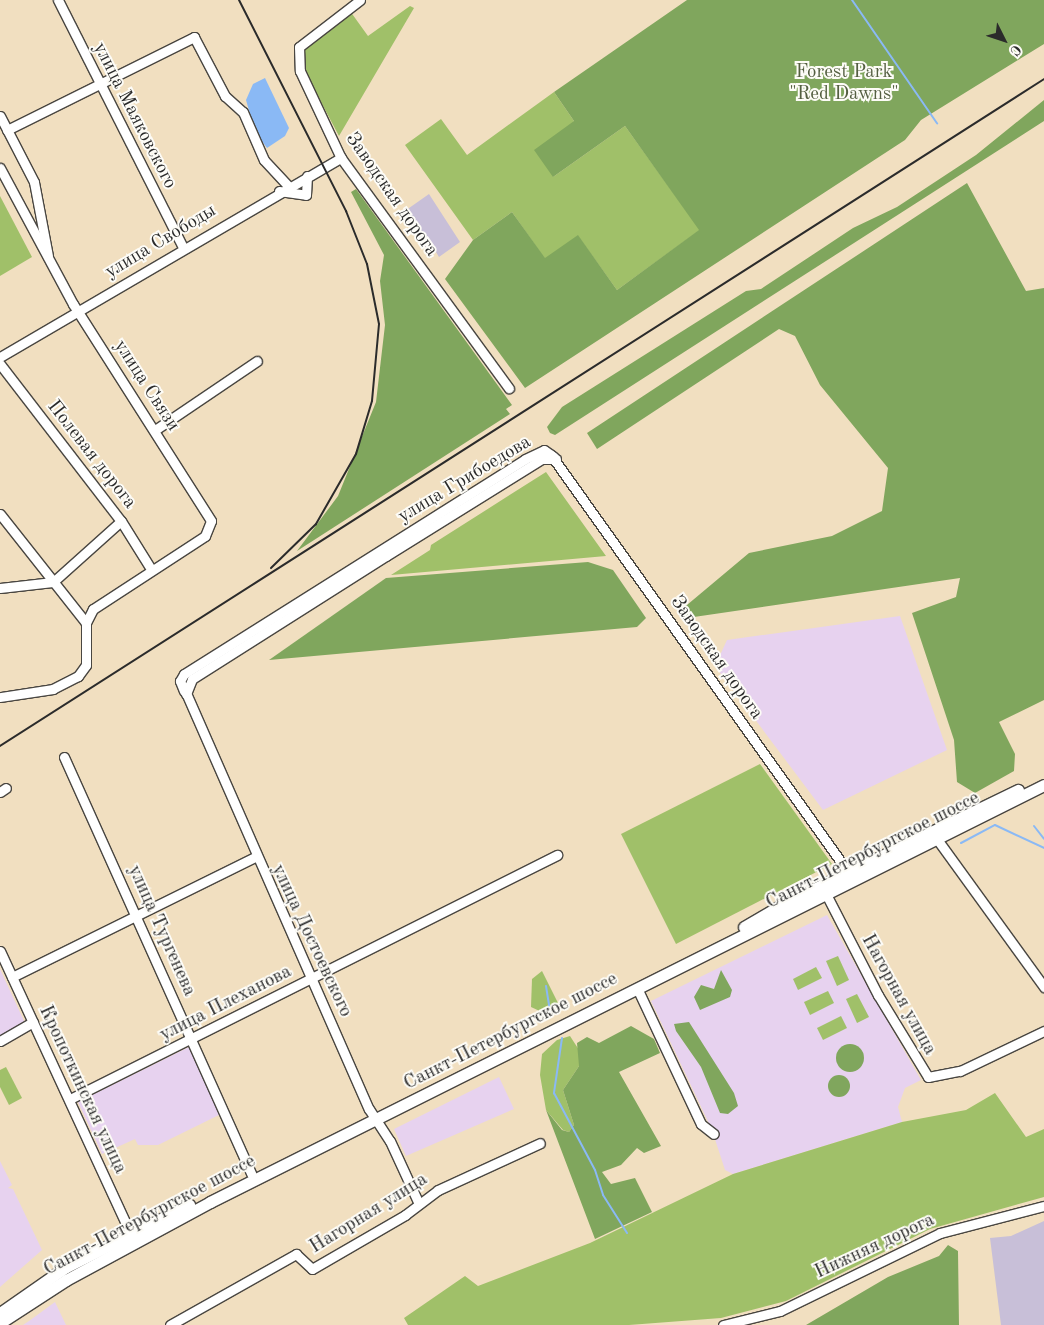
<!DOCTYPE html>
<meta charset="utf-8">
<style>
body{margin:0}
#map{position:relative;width:1044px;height:1325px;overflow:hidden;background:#f1dfc0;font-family:"Old Standard TT",serif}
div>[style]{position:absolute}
.built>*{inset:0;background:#e7d2ef}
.industrial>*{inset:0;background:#c8bfd8}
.green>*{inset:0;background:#a0c069}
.forest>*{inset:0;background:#80a65d}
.round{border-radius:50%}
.water>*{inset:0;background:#8ab9f5}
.stream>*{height:2px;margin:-1px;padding:0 1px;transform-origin:1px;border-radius:1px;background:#8ab9f5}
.roads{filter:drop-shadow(1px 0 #494641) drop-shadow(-1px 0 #494641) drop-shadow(0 1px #494641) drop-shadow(0 -1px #494641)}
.minor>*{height:9px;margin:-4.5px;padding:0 4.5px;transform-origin:4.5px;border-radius:4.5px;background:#fff}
.major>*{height:11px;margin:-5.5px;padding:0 5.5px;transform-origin:5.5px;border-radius:5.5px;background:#fff}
.rail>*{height:2px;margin:-1px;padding:0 1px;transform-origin:1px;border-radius:1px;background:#2b2b2b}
span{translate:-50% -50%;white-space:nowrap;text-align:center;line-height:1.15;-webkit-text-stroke:4px #fdfcf7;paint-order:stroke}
.park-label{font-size:19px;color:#545f41}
.street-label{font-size:19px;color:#2b2b2b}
.north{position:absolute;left:979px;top:15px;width:50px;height:50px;-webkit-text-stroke:4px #fdfcf7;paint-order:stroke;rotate:131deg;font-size:14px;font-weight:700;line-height:20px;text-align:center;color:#2b2b2b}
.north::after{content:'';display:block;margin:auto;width:18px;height:22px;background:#2b2b2b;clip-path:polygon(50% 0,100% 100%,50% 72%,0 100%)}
</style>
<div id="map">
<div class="built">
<div style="clip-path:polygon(900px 616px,947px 750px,823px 810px,715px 666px,727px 640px)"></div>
<div style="clip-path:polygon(827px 915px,921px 1080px,905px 1088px,898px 1107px,902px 1122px,733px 1174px,725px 1170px,712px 1130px,651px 1001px)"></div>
<div style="clip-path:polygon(0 969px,25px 1023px,0 1037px)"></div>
<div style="clip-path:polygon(189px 1047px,221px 1114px,158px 1145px,138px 1145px,135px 1139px,102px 1154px,78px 1102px)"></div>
<div style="clip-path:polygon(499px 1077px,514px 1109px,406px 1156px,394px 1129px)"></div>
<div style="clip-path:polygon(0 1161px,12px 1185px,8px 1188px,13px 1189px,42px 1250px,0 1287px)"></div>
<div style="clip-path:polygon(55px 1302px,66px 1325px,23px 1325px,29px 1321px)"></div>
</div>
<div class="industrial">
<div style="clip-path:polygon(429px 194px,460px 242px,439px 257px,436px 252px,431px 255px,402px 213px)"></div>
<div style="clip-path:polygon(1044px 1221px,1044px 1325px,1001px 1325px,990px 1238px,1011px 1236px)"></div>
</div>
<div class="green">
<div style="clip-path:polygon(410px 6px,414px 8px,339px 136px,304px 70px,303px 48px,350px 11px,368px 36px)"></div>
<div style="clip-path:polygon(554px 92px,574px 121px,553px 177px,625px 126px,700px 230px,617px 290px,578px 236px,545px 259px,512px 212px,473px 240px,405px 145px,441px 119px,467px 155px)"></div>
<div style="clip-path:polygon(0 196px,32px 257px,0 276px)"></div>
<div style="clip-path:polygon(546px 472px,606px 556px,391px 575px,430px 550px,431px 545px)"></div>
<div style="clip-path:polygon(760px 764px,832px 864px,676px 944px,621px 834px)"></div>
<div style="clip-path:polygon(838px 956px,849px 980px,837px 986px,826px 961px)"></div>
<div style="clip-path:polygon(816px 967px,822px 978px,798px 990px,793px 979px)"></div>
<div style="clip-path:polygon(542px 971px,558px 1003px,546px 1014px,531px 1007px,532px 979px)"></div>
<div style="clip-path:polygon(828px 991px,834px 1003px,810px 1015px,804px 1002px)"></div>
<div style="clip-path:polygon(857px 994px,869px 1017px,857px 1023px,846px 999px)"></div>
<div style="clip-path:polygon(841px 1016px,847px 1028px,823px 1040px,817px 1028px)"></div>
<div style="clip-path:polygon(570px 1036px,581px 1053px,579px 1066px,563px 1090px,574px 1125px,569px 1132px,563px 1130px,546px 1110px,540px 1075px,542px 1054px,557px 1040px)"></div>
<div style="clip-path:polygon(6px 1067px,22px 1098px,9px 1105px,0 1087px,0 1070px)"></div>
<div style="clip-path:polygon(995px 1093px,1026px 1137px,1044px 1129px,1044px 1197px,930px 1229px,786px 1301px,721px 1318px,629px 1325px,408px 1325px,404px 1318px,465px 1276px,478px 1286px,590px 1243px,733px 1174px,902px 1122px,966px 1110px)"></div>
</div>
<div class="forest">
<div style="clip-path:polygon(687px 0,1044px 0,1044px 44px,921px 120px,905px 140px,525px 388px,445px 279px,473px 240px,512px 212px,545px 258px,578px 235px,617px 290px,699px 230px,625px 126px,553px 177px,534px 150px,574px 121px,554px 92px)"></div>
<div style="clip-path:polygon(1044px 100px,1044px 121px,555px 435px,550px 433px,547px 427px,562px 407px,746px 291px,761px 289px,853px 228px,897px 207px,976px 155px)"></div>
<div style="clip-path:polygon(967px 183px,1026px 291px,1044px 288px,1044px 700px,999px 722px,1015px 754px,1014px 771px,975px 793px,957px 782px,954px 740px,912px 613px,956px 597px,960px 578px,687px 618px,681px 610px,749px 553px,832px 536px,882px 511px,888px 468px,820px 385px,795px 336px,779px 329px,597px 449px,587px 433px)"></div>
<div style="clip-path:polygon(356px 189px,512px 405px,506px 409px,510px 414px,297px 551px,338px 496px,376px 402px,385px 325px,380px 281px,384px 255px,351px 192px)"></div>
<div style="clip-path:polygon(588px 562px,613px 570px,646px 618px,637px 627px,269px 660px,386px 578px)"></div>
<div style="clip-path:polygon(721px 970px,732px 990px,730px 997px,700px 1010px,694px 997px,701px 985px,714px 989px)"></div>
<div style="clip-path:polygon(689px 1022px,734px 1093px,738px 1106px,728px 1114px,720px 1113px,701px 1067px,676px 1031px,674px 1024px)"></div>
<div style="clip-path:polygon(631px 1026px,654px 1039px,660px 1053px,619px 1072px,661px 1146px,644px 1153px,637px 1148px,621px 1165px,602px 1172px,611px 1184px,635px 1178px,652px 1212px,595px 1239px,546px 1110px,562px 1130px,569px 1132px,574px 1125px,563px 1090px,579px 1066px,577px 1043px,587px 1037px,599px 1043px)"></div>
<div class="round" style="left:836px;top:1044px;width:28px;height:28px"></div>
<div class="round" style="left:828px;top:1075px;width:22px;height:22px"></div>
<div style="clip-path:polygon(948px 1245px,958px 1251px,959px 1325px,806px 1325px,888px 1277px,939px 1256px)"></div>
</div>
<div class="water">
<div style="clip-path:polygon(265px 78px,289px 128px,285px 136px,267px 148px,255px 132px,246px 100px,253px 84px)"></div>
</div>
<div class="stream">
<div style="left:852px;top:0;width:150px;rotate:55.4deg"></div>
<div style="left:1034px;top:826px;width:16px;rotate:52deg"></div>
<div style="left:961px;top:843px;width:38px;rotate:-28deg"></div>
<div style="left:995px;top:825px;width:54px;rotate:25.1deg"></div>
<div style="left:546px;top:986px;width:26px;rotate:81deg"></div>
<div style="left:562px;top:1038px;width:56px;rotate:98.3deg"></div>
<div style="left:554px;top:1093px;width:87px;rotate:62deg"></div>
<div style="left:595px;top:1170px;width:26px;rotate:72deg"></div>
<div style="left:603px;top:1195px;width:45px;rotate:57.7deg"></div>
</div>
<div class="roads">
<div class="minor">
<div style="left:58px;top:0;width:277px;rotate:63.2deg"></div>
<div style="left:360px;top:0;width:77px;rotate:142.4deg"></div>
<div style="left:299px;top:47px;width:24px;rotate:88deg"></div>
<div style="left:300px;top:71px;width:96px;rotate:64.8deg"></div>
<div style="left:341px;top:158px;width:285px;rotate:53.9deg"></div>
<div style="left:0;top:116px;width:74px;rotate:62.7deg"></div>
<div style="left:34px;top:182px;width:75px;rotate:79.3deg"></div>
<div style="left:7px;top:130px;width:209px;rotate:-26.4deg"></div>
<div style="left:194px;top:37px;width:67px;rotate:62.3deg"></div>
<div style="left:225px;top:96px;width:24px;rotate:42deg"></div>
<div style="left:243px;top:112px;width:52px;rotate:66.4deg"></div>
<div style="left:264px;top:160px;width:35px;rotate:47deg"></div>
<div style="left:0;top:168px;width:154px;rotate:61.8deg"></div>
<div style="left:73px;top:304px;width:257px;rotate:57.5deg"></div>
<div style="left:211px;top:521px;width:16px;rotate:112deg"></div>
<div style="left:205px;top:536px;width:134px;rotate:146.9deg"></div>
<div style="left:93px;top:609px;width:16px;rotate:117deg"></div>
<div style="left:86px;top:623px;width:42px;rotate:90deg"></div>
<div style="left:86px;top:665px;width:14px;rotate:126deg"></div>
<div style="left:78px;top:676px;width:28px;rotate:153deg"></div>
<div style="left:53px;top:689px;width:54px;rotate:171.4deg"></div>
<div style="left:279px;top:191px;width:27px;rotate:8deg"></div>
<div style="left:306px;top:195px;width:19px;rotate:-87deg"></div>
<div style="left:0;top:357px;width:395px;rotate:-30.3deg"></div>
<div style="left:0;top:364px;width:198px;rotate:52.4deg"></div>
<div style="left:121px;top:521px;width:57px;rotate:58deg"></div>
<div style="left:155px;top:430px;width:123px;rotate:-34.1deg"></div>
<div style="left:551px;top:455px;width:517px;rotate:54.53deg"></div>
<div style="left:0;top:514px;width:139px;rotate:51.7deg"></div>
<div style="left:0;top:588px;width:53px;rotate:-6.5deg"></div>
<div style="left:53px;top:582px;width:91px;rotate:-41.9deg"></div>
<div style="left:183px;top:686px;width:462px;rotate:66.3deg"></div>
<div style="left:369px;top:1109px;width:38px;rotate:57deg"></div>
<div style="left:390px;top:1141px;width:69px;rotate:65.3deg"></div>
<div style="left:184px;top:691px;width:11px;rotate:-112deg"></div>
<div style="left:180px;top:681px;width:8px;rotate:-60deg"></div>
<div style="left:184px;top:674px;width:403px;rotate:-32.2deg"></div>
<div style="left:525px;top:459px;width:21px;rotate:-25deg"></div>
<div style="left:544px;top:450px;width:12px;rotate:35deg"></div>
<div style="left:186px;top:694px;width:16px;rotate:-68deg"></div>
<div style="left:192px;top:679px;width:230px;rotate:-32.4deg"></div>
<div style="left:386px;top:556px;width:184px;rotate:-31.9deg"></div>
<div style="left:542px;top:459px;width:14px"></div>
<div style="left:64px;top:757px;width:457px;rotate:65.8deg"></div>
<div style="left:0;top:792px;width:7px;rotate:-34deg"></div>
<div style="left:934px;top:835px;width:188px;rotate:54.1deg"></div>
<div style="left:826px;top:894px;width:114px;rotate:62.8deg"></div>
<div style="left:878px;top:995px;width:96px;rotate:58.6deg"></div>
<div style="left:928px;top:1077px;width:33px;rotate:-11deg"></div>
<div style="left:960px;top:1071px;width:93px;rotate:-25.5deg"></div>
<div style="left:0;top:951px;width:317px;rotate:65.2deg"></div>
<div style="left:12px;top:977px;width:271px;rotate:-26.3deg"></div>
<div style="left:637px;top:988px;width:150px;rotate:64.8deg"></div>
<div style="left:701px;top:1124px;width:16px;rotate:38deg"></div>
<div style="left:0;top:1041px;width:38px;rotate:-30deg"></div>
<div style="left:70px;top:1099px;width:545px;rotate:-26.61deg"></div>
<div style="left:170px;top:1325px;width:145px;rotate:-29.4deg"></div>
<div style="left:296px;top:1254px;width:22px;rotate:43deg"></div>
<div style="left:312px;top:1269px;width:108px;rotate:-30.1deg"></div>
<div style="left:405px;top:1215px;width:41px;rotate:-37.1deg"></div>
<div style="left:438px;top:1190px;width:112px;rotate:-24.7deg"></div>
<div style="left:723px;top:1325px;width:59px;rotate:-13.8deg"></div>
<div style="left:780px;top:1311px;width:178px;rotate:-26deg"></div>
<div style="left:940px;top:1233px;width:107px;rotate:-14.6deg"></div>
</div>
<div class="major">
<div style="left:744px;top:927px;width:48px;rotate:-30.3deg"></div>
<div style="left:785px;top:903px;width:259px;rotate:-25.9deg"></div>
<div style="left:0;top:1313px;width:80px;rotate:-34.9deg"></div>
<div style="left:66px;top:1267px;width:138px;rotate:-26.8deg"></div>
<div style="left:0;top:1323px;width:79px;rotate:-33.1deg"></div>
<div style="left:66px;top:1280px;width:164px;rotate:-28.4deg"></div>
<div style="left:210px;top:1202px;width:932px;rotate:-26.57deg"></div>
</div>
</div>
<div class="rail">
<div style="left:239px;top:0;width:237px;rotate:63.1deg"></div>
<div style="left:346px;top:211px;width:57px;rotate:68.4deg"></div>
<div style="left:367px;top:264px;width:61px;rotate:78.7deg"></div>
<div style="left:379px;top:324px;width:77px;rotate:95.2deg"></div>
<div style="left:372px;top:401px;width:55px;rotate:106.8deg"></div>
<div style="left:356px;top:454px;width:81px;rotate:119.7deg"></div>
<div style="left:316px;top:524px;width:63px;rotate:135.6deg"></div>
<div style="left:0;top:746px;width:1239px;rotate:-32.57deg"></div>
</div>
<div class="park-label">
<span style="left:844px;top:84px">Forest Park<br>"Red Dawns"</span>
</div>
<div class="street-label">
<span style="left:134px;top:116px;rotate:63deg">улица Маяковского</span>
<span style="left:391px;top:195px;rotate:55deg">Заводская дорога</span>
<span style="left:161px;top:242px;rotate:-31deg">улица Свободы</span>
<span style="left:146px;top:386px;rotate:57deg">улица Связи</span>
<span style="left:91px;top:455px;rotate:52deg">Полевая дорога</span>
<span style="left:465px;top:480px;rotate:-31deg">улица Грибоедова</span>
<span style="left:716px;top:658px;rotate:55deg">Заводская дорога</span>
<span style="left:873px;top:851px;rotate:-27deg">Санкт-Петербургское шоссе</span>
<span style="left:161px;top:931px;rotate:66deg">улица Тургенева</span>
<span style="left:311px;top:941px;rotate:65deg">улица Достоевского</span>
<span style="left:898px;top:995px;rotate:61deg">Нагорная улица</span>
<span style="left:226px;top:1004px;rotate:-27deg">улица Плеханова</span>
<span style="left:511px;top:1032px;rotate:-27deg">Санкт-Петербургское шоссе</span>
<span style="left:82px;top:1090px;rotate:65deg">Кропоткинская улица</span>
<span style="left:369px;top:1214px;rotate:-32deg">Нагорная улица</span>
<span style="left:150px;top:1216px;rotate:-28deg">Санкт-Петербургское шоссе</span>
<span style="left:875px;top:1247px;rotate:-25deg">Нижняя дорога</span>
</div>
<div class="north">С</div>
</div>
